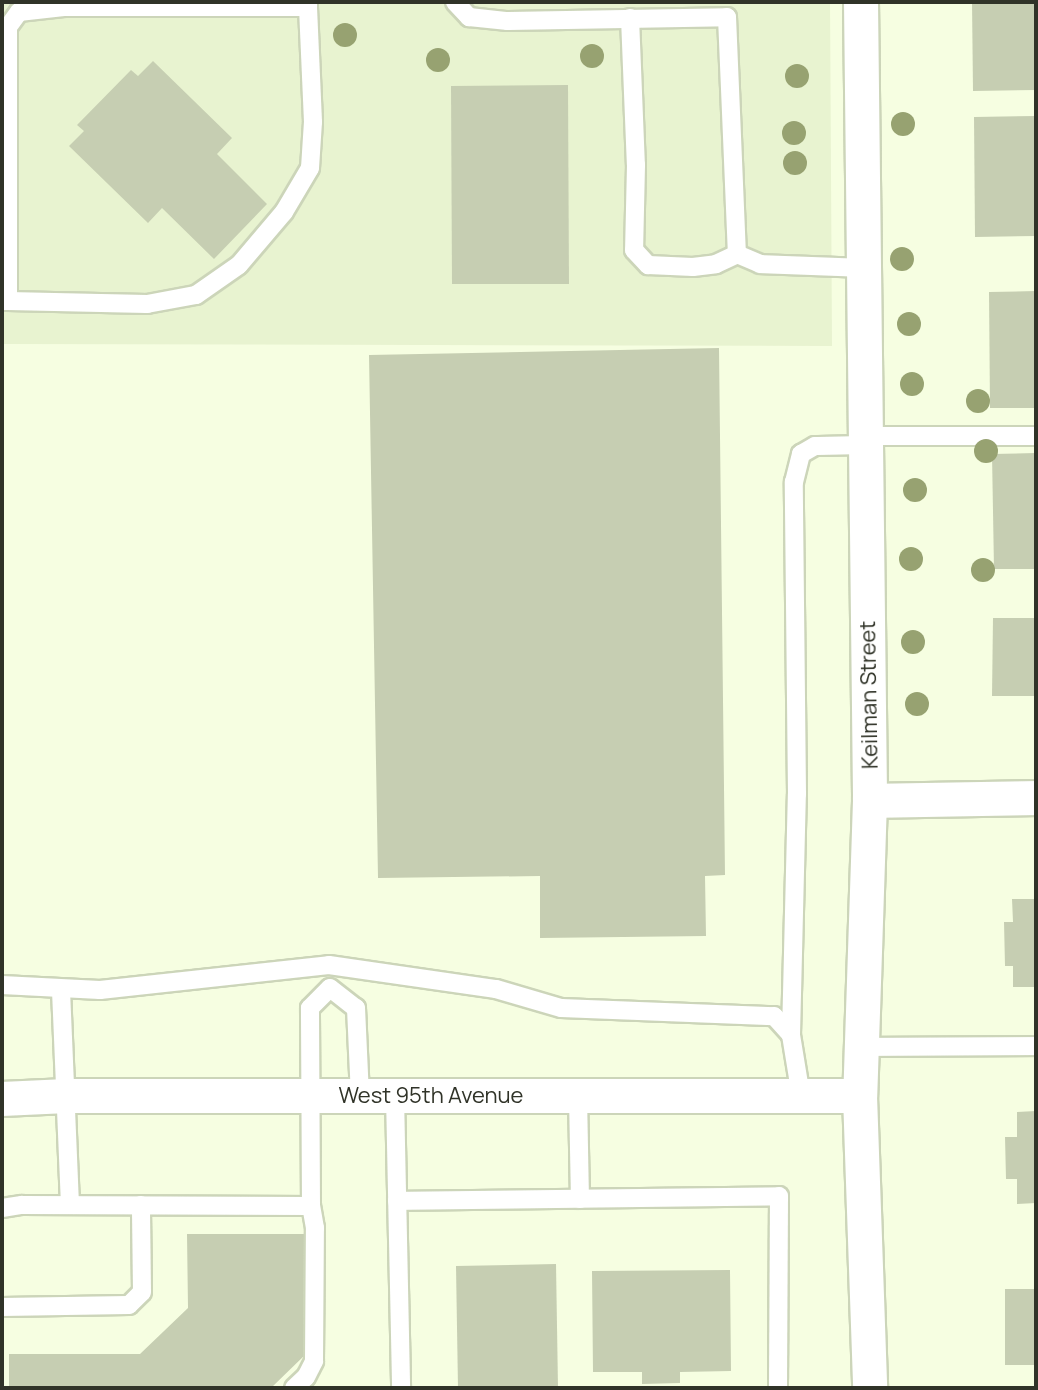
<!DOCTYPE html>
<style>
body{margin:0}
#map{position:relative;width:1038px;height:1390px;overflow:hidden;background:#f6fee1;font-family:Manrope,sans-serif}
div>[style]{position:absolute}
.built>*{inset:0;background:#e8f3d0}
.building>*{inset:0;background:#c6ceb2}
.roads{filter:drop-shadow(2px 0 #ccd5b9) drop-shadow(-2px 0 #ccd5b9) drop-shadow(0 2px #ccd5b9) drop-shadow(0 -2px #ccd5b9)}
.lane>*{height:18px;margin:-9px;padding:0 9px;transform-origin:9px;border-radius:9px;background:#fff}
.street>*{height:34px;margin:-17px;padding:0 17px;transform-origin:17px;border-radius:17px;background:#fff}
.trees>*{width:24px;height:24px;margin:-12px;border-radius:50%;background:#97a271}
span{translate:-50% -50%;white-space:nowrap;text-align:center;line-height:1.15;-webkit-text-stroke:6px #fff;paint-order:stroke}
.street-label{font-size:22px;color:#303328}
.frame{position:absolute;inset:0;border:4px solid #303328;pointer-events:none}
</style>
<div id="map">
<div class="built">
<div style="clip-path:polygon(2px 2px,830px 2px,832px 346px,2px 344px)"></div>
</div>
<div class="building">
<div style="clip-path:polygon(972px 2px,1036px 2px,1036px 90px,973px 91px)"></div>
<div style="clip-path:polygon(153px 61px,232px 138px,217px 154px,267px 204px,214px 259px,162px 208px,148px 223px,69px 146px,84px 131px,77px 125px,131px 70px,138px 76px)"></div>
<div style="clip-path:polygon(568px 85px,569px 284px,452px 284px,451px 86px)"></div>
<div style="clip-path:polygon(1036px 116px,1036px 236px,975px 237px,974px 117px)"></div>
<div style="clip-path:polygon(1036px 291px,1036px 408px,990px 408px,989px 292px)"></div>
<div style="clip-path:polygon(719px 348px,725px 875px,705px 876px,706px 936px,540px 938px,540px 876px,378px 878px,369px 355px)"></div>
<div style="clip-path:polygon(1036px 453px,1036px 569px,994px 569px,992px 454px)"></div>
<div style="clip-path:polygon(993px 618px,1036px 618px,1036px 696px,992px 696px)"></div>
<div style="clip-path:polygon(1012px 899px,1036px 899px,1036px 987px,1013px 987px,1013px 966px,1005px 966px,1004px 922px,1013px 922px)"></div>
<div style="clip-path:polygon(1036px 1111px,1036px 1203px,1017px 1204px,1017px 1179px,1006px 1179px,1005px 1137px,1017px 1137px,1017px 1112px)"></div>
<div style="clip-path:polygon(187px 1234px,304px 1234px,307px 1353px,271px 1388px,9px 1388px,9px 1354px,140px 1354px,188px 1308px)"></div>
<div style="clip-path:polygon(556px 1264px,558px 1388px,458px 1388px,456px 1266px)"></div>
<div style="clip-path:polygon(730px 1270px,731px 1371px,680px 1372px,680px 1383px,642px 1384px,642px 1372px,593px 1372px,592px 1271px)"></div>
<div style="clip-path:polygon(1005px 1289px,1036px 1289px,1036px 1365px,1005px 1365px)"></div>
</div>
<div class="roads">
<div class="lane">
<div style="left:455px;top:2px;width:21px;rotate:47deg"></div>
<div style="left:469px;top:17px;width:39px;rotate:6deg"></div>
<div style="left:508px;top:21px;width:219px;rotate:-1deg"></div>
<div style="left:727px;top:17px;width:237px;rotate:87.6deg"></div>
<div style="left:737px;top:254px;width:25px;rotate:23deg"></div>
<div style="left:760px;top:264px;width:103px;rotate:2.2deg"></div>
<div style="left:630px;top:18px;width:147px;rotate:87.7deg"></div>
<div style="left:636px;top:165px;width:85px;rotate:91.3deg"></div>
<div style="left:634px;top:250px;width:21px;rotate:47deg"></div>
<div style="left:648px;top:265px;width:45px;rotate:2.5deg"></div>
<div style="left:693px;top:267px;width:23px;rotate:-7deg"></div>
<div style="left:716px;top:264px;width:23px;rotate:-25deg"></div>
<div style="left:2px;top:301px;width:6px"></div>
<div style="left:8px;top:301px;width:274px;rotate:-90deg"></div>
<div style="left:8px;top:27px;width:19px;rotate:-54deg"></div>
<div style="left:19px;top:12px;width:45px;rotate:-6.3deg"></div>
<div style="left:64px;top:7px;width:244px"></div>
<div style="left:308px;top:7px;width:5px;rotate:-90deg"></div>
<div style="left:8px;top:301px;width:139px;rotate:1.2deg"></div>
<div style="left:147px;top:304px;width:50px;rotate:-10.4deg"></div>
<div style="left:196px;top:295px;width:52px;rotate:-34.9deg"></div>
<div style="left:239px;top:265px;width:70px;rotate:-49.7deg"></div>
<div style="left:284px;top:212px;width:51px;rotate:-59.4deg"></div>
<div style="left:310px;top:168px;width:46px;rotate:-86.3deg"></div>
<div style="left:313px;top:122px;width:115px;rotate:-92.5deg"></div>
<div style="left:866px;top:436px;width:170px"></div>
<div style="left:2px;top:985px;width:98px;rotate:2.9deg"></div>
<div style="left:100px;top:990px;width:230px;rotate:-6.2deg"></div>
<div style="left:329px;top:965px;width:169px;rotate:8.2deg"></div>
<div style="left:496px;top:989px;width:68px;rotate:16.3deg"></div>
<div style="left:561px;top:1008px;width:213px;rotate:2.2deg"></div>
<div style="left:774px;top:1016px;width:25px;rotate:48deg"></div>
<div style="left:791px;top:1035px;width:62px;rotate:80.7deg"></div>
<div style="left:61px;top:990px;width:215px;rotate:87.6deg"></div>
<div style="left:791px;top:1035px;width:241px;rotate:-88.6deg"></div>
<div style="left:797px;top:794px;width:312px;rotate:-90.6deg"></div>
<div style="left:794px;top:482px;width:29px;rotate:-76deg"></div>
<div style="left:801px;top:454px;width:16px;rotate:-30deg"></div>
<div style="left:815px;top:446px;width:51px;rotate:-1.1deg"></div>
<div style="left:862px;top:1047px;width:174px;rotate:-0.3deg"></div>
<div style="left:395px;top:1096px;width:292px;rotate:88.8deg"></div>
<div style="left:578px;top:1096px;width:103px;rotate:88.9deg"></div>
<div style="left:397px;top:1201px;width:382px;rotate:-0.7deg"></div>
<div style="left:779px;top:1196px;width:192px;rotate:90.3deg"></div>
<div style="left:2px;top:1208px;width:20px;rotate:-9deg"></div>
<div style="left:22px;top:1205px;width:289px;rotate:0.2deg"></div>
<div style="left:2px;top:1307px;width:127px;rotate:-0.9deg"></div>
<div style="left:129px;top:1305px;width:18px;rotate:-45deg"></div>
<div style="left:142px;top:1292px;width:87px;rotate:-90.7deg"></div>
<div style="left:294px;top:1388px;width:16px;rotate:-43deg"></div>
<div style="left:306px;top:1377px;width:18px;rotate:-63deg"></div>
<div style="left:314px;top:1361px;width:133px;rotate:-89.6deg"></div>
<div style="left:315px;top:1228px;width:22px;rotate:-100deg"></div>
<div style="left:311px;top:1206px;width:198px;rotate:-90.3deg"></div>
<div style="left:310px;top:1008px;width:28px;rotate:-45deg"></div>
<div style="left:330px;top:988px;width:33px;rotate:38deg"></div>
<div style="left:356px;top:1008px;width:88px;rotate:87.4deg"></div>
</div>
<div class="street">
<div style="left:861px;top:2px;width:799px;rotate:89.35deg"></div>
<div style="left:870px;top:801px;width:295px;rotate:91.9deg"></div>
<div style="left:860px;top:1096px;width:292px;rotate:88deg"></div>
<div style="left:870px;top:801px;width:166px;rotate:-1deg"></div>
<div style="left:2px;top:1099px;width:65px;rotate:-2.6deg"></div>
<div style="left:67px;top:1096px;width:793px"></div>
</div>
</div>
<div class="trees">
<div style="left:345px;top:35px"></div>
<div style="left:592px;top:56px"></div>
<div style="left:438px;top:60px"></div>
<div style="left:797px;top:76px"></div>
<div style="left:903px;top:124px"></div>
<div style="left:794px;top:133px"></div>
<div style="left:795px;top:163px"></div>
<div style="left:902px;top:259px"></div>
<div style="left:909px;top:324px"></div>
<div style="left:912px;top:384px"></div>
<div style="left:978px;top:401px"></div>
<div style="left:986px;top:451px"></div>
<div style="left:915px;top:490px"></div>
<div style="left:911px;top:559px"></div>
<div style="left:983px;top:570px"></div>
<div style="left:913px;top:642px"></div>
<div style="left:917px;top:704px"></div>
</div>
<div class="street-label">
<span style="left:869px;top:695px;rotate:-91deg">Keilman Street</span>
<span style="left:431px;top:1096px">West 95th Avenue</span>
</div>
<div class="frame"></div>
</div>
